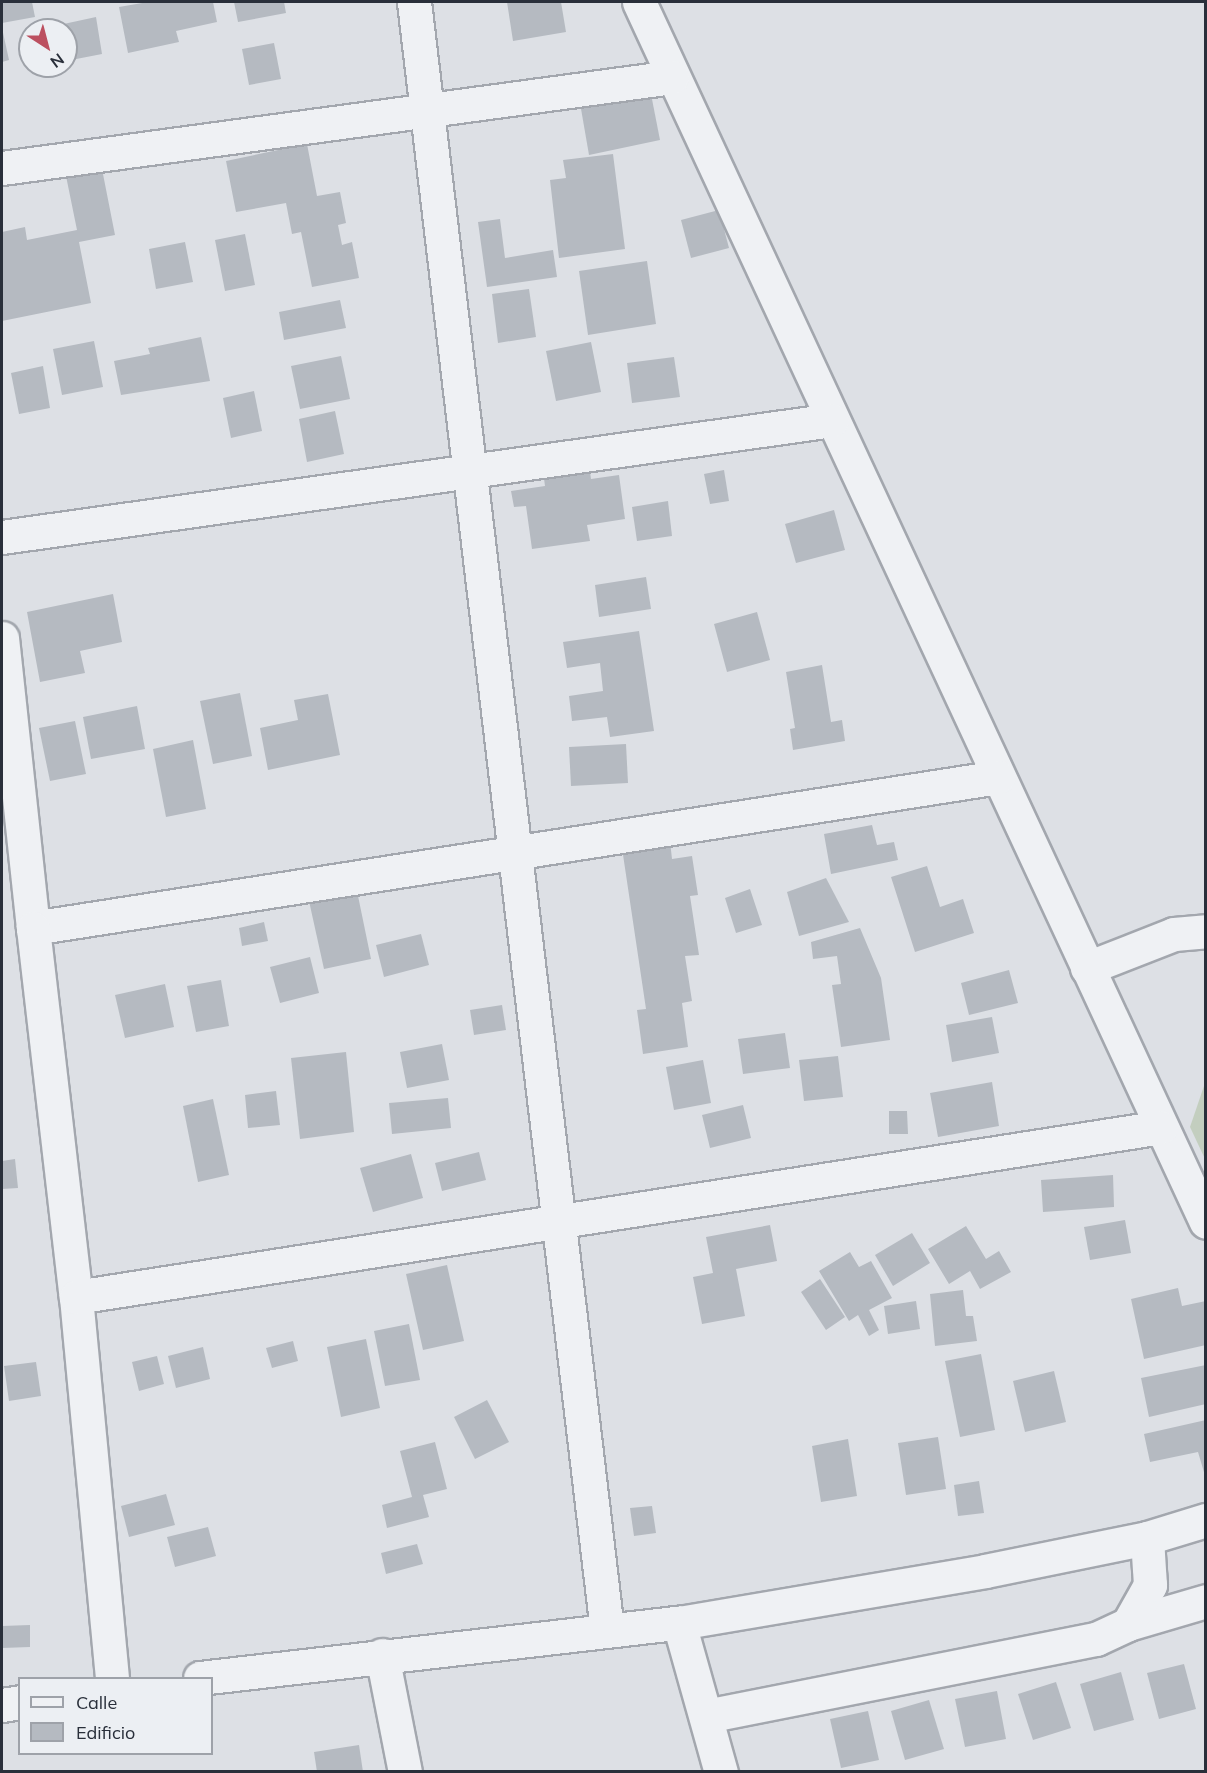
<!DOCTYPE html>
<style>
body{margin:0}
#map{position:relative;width:1207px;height:1773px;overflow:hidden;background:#dde0e5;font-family:Mulish,sans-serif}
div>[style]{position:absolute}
.green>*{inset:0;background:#c3cebf}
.building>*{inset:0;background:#b5bac1}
.roads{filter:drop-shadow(2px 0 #a3a7ae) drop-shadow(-2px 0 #a3a7ae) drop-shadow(0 2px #a3a7ae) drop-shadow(0 -2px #a3a7ae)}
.minor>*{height:33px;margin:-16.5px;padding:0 16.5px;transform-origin:16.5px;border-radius:16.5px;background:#eff1f4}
span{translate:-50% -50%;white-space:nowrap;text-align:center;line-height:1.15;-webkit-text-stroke:4.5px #eceff3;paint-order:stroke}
.frame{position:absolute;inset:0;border:3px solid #292f3a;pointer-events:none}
.legend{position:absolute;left:18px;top:1677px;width:195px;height:78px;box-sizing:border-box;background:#eceff3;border:2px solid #9ea2a9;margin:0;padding:8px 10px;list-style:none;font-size:18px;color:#292f3a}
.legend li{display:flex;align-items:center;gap:12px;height:30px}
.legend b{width:30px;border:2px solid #9ea2a9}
.north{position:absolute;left:18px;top:18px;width:60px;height:60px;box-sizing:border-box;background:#eceff3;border:2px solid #9ea2a9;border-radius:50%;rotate:144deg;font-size:16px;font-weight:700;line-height:24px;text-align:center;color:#292f3a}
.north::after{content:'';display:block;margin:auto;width:21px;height:27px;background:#bc5060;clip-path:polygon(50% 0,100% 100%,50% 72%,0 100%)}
</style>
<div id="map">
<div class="green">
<div style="clip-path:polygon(1205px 1083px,1205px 1159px,1190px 1127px)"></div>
</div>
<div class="building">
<div style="clip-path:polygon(2px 2px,32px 2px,35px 17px,2px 23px)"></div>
<div style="clip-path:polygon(148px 2px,213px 2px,217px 22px,176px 31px,179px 42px,128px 53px,119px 7px)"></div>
<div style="clip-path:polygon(234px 2px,284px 2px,286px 13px,238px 22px)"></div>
<div style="clip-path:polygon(507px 2px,561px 2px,566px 32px,513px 41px)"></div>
<div style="clip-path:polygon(96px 17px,102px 54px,66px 61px,66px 30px,60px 30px,59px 25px)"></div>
<div style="clip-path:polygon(2px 28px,9px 60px,2px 62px)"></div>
<div style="clip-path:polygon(274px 43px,281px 79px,249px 85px,242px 49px)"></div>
<div style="clip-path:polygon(650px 89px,660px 140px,589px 155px,580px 103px)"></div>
<div style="clip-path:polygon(307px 144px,317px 196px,340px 192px,346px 223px,338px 225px,342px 245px,352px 242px,359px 278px,312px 287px,301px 232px,292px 234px,286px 203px,236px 212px,226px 161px)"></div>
<div style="clip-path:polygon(613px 154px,625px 249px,559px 258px,550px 180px,566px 178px,563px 160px)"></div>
<div style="clip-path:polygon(102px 169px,115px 235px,79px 242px,91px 303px,2px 321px,2px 232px,25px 227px,27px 240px,77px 230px,66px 176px)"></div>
<div style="clip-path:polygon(719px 210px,729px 248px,691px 258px,681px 220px)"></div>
<div style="clip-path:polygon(500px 219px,505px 258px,553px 250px,557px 277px,487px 287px,478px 222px)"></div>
<div style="clip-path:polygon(245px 234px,255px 285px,225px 291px,215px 240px)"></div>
<div style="clip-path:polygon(185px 242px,193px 282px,156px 289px,149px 249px)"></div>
<div style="clip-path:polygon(647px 261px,656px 324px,588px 335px,579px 271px)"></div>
<div style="clip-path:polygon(529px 289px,536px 337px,498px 343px,492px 294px)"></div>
<div style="clip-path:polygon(340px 300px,346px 328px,284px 340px,279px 312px)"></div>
<div style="clip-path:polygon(201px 337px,210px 381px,121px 395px,114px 361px,150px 354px,148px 348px)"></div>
<div style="clip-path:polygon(94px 341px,103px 387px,62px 395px,53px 349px)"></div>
<div style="clip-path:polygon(591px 342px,601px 392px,556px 401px,546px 351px)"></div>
<div style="clip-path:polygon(341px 356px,350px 399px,300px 409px,291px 366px)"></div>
<div style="clip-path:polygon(674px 357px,680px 397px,632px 403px,627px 363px)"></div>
<div style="clip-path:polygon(43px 366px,50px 408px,19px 414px,11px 373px)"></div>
<div style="clip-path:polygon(254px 391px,262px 431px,231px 438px,223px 398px)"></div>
<div style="clip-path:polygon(335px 411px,344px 454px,307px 462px,299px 419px)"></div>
<div style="clip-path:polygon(588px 458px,591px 479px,619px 475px,625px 519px,587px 525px,590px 541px,532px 549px,526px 506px,514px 507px,511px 491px,545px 486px,542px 464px)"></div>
<div style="clip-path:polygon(724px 470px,729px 501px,710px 504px,704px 474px)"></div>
<div style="clip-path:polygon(668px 501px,672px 536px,637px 541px,632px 507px)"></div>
<div style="clip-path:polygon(834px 510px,845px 550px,796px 563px,785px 524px)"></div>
<div style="clip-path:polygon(646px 577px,651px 609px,599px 617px,595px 585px)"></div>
<div style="clip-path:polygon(113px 594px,122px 642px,80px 651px,85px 673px,40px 682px,27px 612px)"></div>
<div style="clip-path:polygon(757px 612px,770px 660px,727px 672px,714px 624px)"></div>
<div style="clip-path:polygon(639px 631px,654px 731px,610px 737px,607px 717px,572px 721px,569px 696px,603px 691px,600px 663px,567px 668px,563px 642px)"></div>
<div style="clip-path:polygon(822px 665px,831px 722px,842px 720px,845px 741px,793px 750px,790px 729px,795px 728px,786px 672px)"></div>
<div style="clip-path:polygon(240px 693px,252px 756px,213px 764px,200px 701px)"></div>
<div style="clip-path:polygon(328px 694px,340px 755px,268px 770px,260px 728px,298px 720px,294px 700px)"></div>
<div style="clip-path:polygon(137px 706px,145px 749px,91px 759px,83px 717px)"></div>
<div style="clip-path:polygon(75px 721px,86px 774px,50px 781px,39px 728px)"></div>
<div style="clip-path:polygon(193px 740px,206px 809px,166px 817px,153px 749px)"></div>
<div style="clip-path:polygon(626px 744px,628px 783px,571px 786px,569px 747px)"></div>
<div style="clip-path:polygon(872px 825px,877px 845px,894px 842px,898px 860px,831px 874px,824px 834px)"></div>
<div style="clip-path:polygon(670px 841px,672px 859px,692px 856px,698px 895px,690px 896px,699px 955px,685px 956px,692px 1001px,682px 1003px,688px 1047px,643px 1054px,637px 1010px,646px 1009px,622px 848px)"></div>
<div style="clip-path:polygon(927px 866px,940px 907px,963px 899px,974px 933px,915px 952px,891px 877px)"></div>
<div style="clip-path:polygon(826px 878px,849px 922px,799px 936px,787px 892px)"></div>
<div style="clip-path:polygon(750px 889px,762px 925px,736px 933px,725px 898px)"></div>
<div style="clip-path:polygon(357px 891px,371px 959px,324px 969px,309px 901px)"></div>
<div style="clip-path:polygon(264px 922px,268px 941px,242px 946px,239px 928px)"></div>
<div style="clip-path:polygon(860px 928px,881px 978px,890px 1040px,841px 1047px,832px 985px,841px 984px,837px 956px,813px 959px,811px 942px)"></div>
<div style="clip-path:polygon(421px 934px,429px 965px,384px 977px,376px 945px)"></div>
<div style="clip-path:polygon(310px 957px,319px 993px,280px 1003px,270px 967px)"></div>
<div style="clip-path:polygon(1009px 970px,1018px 1003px,969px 1015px,961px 983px)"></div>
<div style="clip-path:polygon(221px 980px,229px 1026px,196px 1032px,187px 986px)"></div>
<div style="clip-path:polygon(165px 984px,174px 1027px,125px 1038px,115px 995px)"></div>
<div style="clip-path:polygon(502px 1005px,506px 1030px,474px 1035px,470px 1010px)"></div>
<div style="clip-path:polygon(992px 1017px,999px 1053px,952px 1062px,946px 1025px)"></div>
<div style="clip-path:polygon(785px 1033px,790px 1068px,743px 1074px,738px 1039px)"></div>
<div style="clip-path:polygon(442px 1044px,449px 1080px,407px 1088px,400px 1052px)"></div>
<div style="clip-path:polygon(346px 1052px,354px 1132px,300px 1139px,291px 1058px)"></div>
<div style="clip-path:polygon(838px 1056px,843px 1097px,804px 1101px,799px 1060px)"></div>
<div style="clip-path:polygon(703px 1060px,711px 1103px,674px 1110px,666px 1067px)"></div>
<div style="clip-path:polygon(992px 1082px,999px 1126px,938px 1137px,930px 1093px)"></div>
<div style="clip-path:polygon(276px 1091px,280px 1125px,248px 1128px,245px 1095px)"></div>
<div style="clip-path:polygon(448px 1098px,451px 1128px,392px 1134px,389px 1103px)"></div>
<div style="clip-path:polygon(213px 1099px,229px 1175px,198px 1182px,183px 1106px)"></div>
<div style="clip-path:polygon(743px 1105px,751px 1138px,710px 1148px,702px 1115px)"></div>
<div style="clip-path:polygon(889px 1111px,907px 1111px,908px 1134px,889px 1134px)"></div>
<div style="clip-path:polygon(479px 1152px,486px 1180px,442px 1191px,435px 1163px)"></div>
<div style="clip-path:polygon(411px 1154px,423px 1198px,373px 1212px,360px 1168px)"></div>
<div style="clip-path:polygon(15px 1159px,18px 1188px,2px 1189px,2px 1161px)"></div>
<div style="clip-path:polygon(1113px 1175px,1114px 1207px,1043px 1212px,1041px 1180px)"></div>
<div style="clip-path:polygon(1125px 1220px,1131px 1253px,1090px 1260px,1084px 1227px)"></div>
<div style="clip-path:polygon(770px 1225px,777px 1261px,736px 1269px,745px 1316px,702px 1324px,693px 1277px,713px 1273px,706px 1237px)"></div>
<div style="clip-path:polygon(966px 1226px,986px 1259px,999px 1251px,1011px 1272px,980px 1289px,970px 1271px,949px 1284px,928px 1249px)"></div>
<div style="clip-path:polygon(912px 1233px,930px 1263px,893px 1286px,875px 1255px)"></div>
<div style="clip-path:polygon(850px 1252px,859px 1267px,871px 1261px,892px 1298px,869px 1310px,879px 1330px,869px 1336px,858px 1315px,849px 1321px,819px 1271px)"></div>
<div style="clip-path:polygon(447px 1265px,464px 1341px,423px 1350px,406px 1274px)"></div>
<div style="clip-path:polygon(820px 1279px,845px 1317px,826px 1330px,801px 1292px)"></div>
<div style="clip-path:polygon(1178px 1288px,1182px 1306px,1206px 1301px,1206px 1345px,1144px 1359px,1131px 1299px)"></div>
<div style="clip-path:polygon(963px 1290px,966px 1316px,973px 1316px,977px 1341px,935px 1346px,930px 1294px)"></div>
<div style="clip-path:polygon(916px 1301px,920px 1329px,888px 1334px,884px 1306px)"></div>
<div style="clip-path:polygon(409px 1324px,420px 1380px,385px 1386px,374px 1331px)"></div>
<div style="clip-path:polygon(366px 1339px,380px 1408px,341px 1417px,327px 1347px)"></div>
<div style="clip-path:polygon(293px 1341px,298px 1361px,272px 1368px,266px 1348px)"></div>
<div style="clip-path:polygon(203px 1347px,210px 1379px,176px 1388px,168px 1356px)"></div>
<div style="clip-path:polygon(981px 1354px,995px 1430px,960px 1437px,945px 1361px)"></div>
<div style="clip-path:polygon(157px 1356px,164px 1384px,139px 1391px,132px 1362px)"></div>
<div style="clip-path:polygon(36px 1362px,41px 1396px,9px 1401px,4px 1366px)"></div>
<div style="clip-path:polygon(1206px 1365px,1206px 1404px,1149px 1417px,1141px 1378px)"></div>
<div style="clip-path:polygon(1054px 1371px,1066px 1422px,1025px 1432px,1013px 1381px)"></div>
<div style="clip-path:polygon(487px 1400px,509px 1442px,475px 1459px,454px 1417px)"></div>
<div style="clip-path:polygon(1206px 1420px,1206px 1479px,1198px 1452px,1150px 1462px,1144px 1434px)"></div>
<div style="clip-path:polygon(938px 1437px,946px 1489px,906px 1495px,898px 1443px)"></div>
<div style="clip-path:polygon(848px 1439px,857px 1496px,821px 1502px,812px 1446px)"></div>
<div style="clip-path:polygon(435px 1442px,447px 1489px,423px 1495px,429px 1517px,387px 1528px,382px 1505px,412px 1497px,400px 1451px)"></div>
<div style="clip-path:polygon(979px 1481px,984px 1513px,958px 1516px,954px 1485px)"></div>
<div style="clip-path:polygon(166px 1494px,175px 1525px,129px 1537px,121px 1506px)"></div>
<div style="clip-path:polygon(652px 1506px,656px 1533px,634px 1536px,630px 1508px)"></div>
<div style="clip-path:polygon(208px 1527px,216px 1556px,175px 1567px,167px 1537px)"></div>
<div style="clip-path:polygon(417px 1544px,423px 1564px,386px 1574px,381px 1553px)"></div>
<div style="clip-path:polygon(30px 1625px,30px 1647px,2px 1648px,2px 1626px)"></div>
<div style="clip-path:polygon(1184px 1664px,1196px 1709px,1159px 1719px,1147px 1673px)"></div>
<div style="clip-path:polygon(1121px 1672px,1134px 1720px,1094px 1731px,1080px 1684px)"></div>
<div style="clip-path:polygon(1056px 1682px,1071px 1728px,1033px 1740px,1018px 1694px)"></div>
<div style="clip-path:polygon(997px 1691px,1006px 1739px,965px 1747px,955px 1699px)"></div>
<div style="clip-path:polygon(929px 1700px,944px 1749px,905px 1760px,891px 1711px)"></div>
<div style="clip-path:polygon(868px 1711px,879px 1760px,841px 1768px,830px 1719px)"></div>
<div style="clip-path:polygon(359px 1745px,363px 1772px,317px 1772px,314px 1752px)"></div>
</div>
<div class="roads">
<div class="minor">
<div style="left:414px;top:2px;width:1639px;rotate:83.24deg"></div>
<div style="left:639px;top:2px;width:1345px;rotate:65.07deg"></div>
<div style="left:2px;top:168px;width:676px;rotate:-7.73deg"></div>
<div style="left:2px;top:537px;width:838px;rotate:-8.02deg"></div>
<div style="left:2px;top:638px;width:292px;rotate:83.9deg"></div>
<div style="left:33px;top:928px;width:977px;rotate:-8.89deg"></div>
<div style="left:33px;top:928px;width:371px;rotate:83.4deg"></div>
<div style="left:76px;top:1297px;width:383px;rotate:84.6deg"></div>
<div style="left:1087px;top:968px;width:93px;rotate:-21.3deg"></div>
<div style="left:1174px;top:934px;width:32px;rotate:-5deg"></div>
<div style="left:76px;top:1297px;width:1098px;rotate:-8.9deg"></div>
<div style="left:679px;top:1623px;width:155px;rotate:74.3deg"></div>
<div style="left:1128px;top:1624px;width:81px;rotate:-16.4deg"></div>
<div style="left:382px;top:1655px;width:119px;rotate:78.9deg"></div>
<div style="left:200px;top:1678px;width:482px;rotate:-6.6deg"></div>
<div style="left:679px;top:1623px;width:310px;rotate:-9.6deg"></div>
<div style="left:985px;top:1571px;width:165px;rotate:-11.5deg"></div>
<div style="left:1147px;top:1538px;width:62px;rotate:-17deg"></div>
<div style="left:2px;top:1705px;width:18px;rotate:-9deg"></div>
<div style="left:706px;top:1716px;width:398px;rotate:-11.2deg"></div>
<div style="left:1096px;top:1639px;width:35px;rotate:-25deg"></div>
<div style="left:1128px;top:1624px;width:45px;rotate:-60.6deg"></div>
<div style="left:1150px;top:1585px;width:47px;rotate:-93.7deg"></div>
</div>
</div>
<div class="frame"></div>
<ul class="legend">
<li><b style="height:8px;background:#eff1f4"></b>Calle</li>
<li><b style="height:16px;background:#b5bac1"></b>Edificio</li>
</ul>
<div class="north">N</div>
</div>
